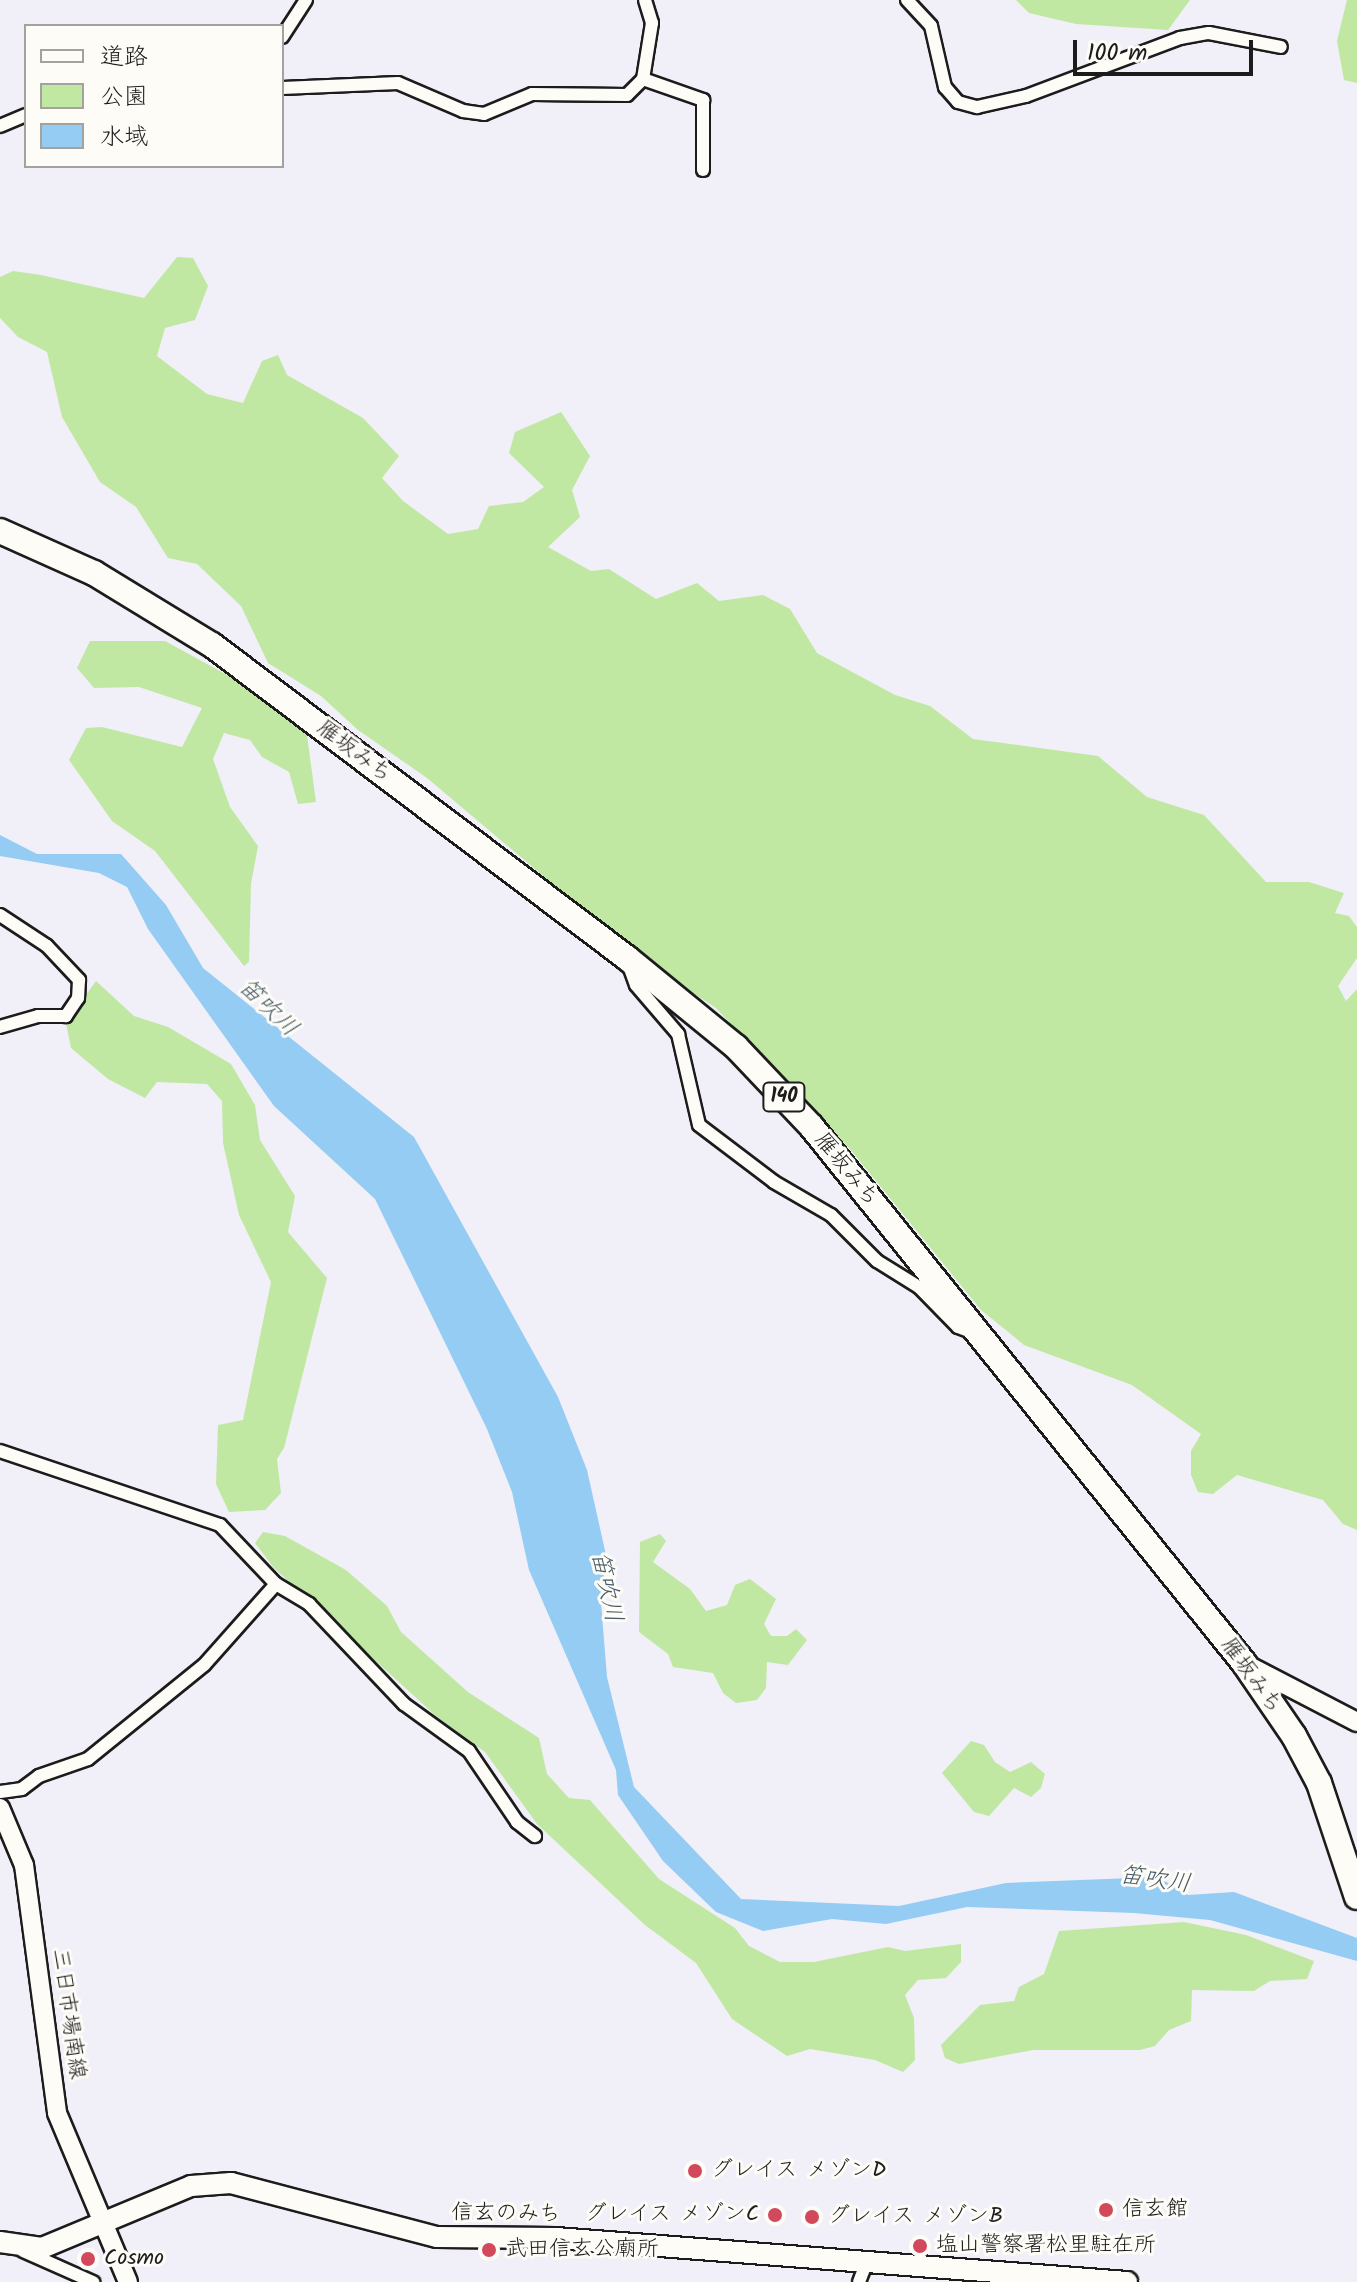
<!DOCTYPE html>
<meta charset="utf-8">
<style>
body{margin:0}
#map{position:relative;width:1357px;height:2282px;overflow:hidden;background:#f1eff8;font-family:Kalam,"Klee One",sans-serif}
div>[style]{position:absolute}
.green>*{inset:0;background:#c0e8a3}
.water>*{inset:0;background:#94ccf3}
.roads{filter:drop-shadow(2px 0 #1c1c1c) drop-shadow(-2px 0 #1c1c1c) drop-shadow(0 2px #1c1c1c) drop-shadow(0 -2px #1c1c1c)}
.street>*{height:12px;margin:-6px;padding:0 6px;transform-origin:6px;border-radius:6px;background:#fdfcf7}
.secondary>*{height:18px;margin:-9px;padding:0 9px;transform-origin:9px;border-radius:9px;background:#fdfcf7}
.primary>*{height:20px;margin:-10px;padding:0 10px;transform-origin:10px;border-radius:10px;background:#fdfcf7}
.highway>*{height:24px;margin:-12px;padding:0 12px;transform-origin:12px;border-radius:12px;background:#fdfcf7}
.dots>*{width:22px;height:22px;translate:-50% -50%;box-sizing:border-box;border:4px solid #fdfcf7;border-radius:50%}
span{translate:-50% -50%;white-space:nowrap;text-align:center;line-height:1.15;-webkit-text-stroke:6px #fdfcf7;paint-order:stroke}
.shield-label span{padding:2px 6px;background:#fdfcf7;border:2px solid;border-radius:6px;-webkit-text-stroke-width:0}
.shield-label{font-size:20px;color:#1c1c1c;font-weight:700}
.street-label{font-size:22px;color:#1c1c1c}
.poi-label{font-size:22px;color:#1c1c1c}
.left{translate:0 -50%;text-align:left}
.right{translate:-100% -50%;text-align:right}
.water-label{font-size:24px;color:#465a67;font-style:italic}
.legend{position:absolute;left:24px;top:24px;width:260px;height:144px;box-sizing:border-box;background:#fdfcf7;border:2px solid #a3a29f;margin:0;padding:10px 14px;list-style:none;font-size:24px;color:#1c1c1c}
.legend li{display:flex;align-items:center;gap:16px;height:40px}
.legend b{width:40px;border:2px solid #a3a29f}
.scale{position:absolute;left:1073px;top:40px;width:180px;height:36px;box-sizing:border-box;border:4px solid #1c1c1c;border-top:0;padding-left:10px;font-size:24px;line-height:28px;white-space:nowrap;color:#1c1c1c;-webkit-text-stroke:6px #fdfcf7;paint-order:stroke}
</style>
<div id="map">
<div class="green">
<div style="clip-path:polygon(1016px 0,1190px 0,1168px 30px,1076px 24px,1029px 13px)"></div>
<div style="clip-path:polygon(1347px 0,1357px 0,1357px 83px,1344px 80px,1337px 41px)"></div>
<div style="clip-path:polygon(177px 257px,193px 258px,208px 286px,195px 320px,165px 328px,157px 356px,207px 394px,243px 403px,262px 361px,278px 355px,287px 375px,363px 418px,399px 456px,382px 478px,403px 501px,448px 534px,478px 529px,489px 506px,523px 502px,544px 487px,509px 453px,515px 432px,561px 412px,590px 456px,572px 490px,580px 517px,548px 547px,591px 571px,609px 569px,656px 599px,697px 583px,719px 601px,763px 595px,790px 609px,817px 653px,895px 695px,930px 706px,973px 739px,1098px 756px,1147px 797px,1204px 815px,1266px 882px,1309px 882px,1344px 893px,1335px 913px,1349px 916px,1357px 927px,1357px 958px,1338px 986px,1346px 1001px,1357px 989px,1357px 1530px,1343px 1524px,1323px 1500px,1237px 1475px,1213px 1494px,1198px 1492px,1191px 1475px,1191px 1451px,1201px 1434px,1132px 1385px,1024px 1345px,981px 1310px,850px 1149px,716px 1008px,643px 960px,427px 778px,358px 730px,321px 696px,268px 663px,241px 606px,197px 564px,168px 558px,136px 507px,100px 482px,62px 417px,47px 352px,18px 337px,0 318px,0 277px,13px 271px,41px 275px,144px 298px)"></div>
<div style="clip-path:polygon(90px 641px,165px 641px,260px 693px,307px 735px,316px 802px,298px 804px,289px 772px,262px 757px,250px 740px,224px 733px,213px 759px,230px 807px,258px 846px,251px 884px,249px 962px,244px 966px,155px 851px,112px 821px,69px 760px,86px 728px,102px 727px,182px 747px,202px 708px,139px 687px,94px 688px,77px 668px)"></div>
<div style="clip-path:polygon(96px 981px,134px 1016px,168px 1027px,231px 1064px,255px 1105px,260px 1140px,295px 1196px,288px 1232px,327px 1278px,284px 1448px,277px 1459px,281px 1493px,265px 1510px,229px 1512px,216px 1484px,218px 1425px,243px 1420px,271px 1282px,239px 1215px,223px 1143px,222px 1101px,207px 1084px,157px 1082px,145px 1098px,108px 1079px,71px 1048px,66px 1023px)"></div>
<div style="clip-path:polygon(263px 1532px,285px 1536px,346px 1570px,387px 1606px,401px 1632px,468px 1692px,539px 1738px,547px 1774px,569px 1798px,590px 1800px,659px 1879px,735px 1928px,749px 1946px,780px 1962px,814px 1962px,888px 1947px,905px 1951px,961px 1944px,961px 1962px,946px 1978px,918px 1980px,905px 1995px,914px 2018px,915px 2060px,903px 2072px,875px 2060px,810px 2049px,787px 2056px,732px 2019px,696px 1963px,645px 1925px,537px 1824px,485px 1752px,436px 1716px,274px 1568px,255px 1543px)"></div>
<div style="clip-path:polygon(660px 1534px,666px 1541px,653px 1562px,690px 1589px,706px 1611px,727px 1605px,735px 1585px,750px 1579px,776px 1599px,764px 1624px,771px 1636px,787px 1636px,796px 1629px,807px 1640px,788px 1665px,767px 1662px,766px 1688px,757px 1700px,736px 1703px,723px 1693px,713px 1673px,673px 1667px,668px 1654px,639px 1632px,640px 1542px)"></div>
<div style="clip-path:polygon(971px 1741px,984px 1745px,995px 1762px,1010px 1772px,1031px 1762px,1045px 1774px,1041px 1788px,1031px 1797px,1014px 1788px,989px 1816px,974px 1812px,942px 1773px)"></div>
<div style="clip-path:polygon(1184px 1922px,1246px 1935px,1314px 1961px,1307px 1979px,1270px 1981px,1254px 1991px,1192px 1990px,1191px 2021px,1169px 2030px,1155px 2046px,1140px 2050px,1033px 2050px,959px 2064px,945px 2058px,941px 2045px,980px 2005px,1014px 2001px,1019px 1987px,1044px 1974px,1059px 1931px)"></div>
</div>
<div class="water">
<div style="clip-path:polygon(0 835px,37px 854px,121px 854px,166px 905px,203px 968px,414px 1137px,558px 1397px,587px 1470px,606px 1555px,601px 1603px,607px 1677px,634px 1787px,741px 1899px,899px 1906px,1006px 1883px,1158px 1877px,1188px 1895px,1234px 1892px,1357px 1938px,1357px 1961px,1210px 1920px,1134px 1913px,967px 1907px,886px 1924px,832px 1919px,763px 1931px,716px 1912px,663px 1861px,618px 1795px,616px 1770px,529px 1570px,512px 1492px,487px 1429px,375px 1199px,274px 1106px,148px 929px,127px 887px,99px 873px,0 856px)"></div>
</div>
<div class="roads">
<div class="street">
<div style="left:907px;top:0;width:35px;rotate:47deg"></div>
<div style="left:931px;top:26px;width:63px;rotate:77.1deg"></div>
<div style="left:945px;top:87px;width:20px;rotate:49deg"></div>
<div style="left:958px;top:102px;width:20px;rotate:15deg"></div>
<div style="left:977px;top:107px;width:50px;rotate:-12.7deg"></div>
<div style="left:1026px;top:96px;width:165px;rotate:-20.6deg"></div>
<div style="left:1180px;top:38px;width:29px;rotate:-10deg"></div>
<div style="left:1209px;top:33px;width:73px;rotate:11deg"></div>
<div style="left:282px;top:37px;width:44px;rotate:-57deg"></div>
<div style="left:643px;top:79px;width:64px;rotate:19.3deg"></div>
<div style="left:703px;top:100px;width:70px;rotate:90deg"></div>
<div style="left:282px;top:88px;width:116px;rotate:-2.5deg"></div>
<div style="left:398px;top:83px;width:71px;rotate:23.3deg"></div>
<div style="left:463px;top:111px;width:21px;rotate:8deg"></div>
<div style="left:484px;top:114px;width:52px;rotate:-22.6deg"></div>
<div style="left:532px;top:94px;width:95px;rotate:0.6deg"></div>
<div style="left:627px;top:95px;width:23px;rotate:-45deg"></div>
<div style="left:643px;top:79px;width:57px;rotate:-80.9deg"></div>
<div style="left:652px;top:23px;width:24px;rotate:-107deg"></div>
<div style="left:0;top:126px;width:28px;rotate:-23deg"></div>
<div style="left:0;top:915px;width:56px;rotate:33.4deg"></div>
<div style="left:47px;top:946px;width:47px;rotate:46.7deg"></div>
<div style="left:79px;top:980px;width:18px;rotate:93deg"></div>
<div style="left:78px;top:998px;width:22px;rotate:124deg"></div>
<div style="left:66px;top:1016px;width:28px;rotate:180deg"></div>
<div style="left:38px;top:1016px;width:40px;rotate:164deg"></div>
<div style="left:628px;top:963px;width:23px;rotate:70deg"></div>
<div style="left:636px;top:985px;width:65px;rotate:49.4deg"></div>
<div style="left:678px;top:1034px;width:93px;rotate:77deg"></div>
<div style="left:699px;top:1125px;width:94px;rotate:37.2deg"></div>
<div style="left:774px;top:1182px;width:66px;rotate:30.1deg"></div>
<div style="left:831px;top:1215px;width:65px;rotate:45deg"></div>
<div style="left:877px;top:1261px;width:49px;rotate:31.8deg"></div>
<div style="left:919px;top:1287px;width:56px;rotate:45.7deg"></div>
<div style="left:958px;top:1327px;width:14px;rotate:21deg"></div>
<div style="left:0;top:1451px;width:232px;rotate:18.6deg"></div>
<div style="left:220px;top:1525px;width:81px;rotate:46.5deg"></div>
<div style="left:276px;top:1584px;width:108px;rotate:131.6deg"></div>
<div style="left:204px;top:1665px;width:149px;rotate:141deg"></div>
<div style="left:88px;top:1759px;width:52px;rotate:160.9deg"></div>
<div style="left:39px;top:1776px;width:21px;rotate:143deg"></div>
<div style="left:22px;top:1789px;width:22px;rotate:172deg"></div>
<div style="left:276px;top:1584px;width:39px;rotate:31deg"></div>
<div style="left:309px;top:1604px;width:138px;rotate:46.5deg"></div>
<div style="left:404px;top:1704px;width:80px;rotate:35.9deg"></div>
<div style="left:469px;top:1751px;width:86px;rotate:55.9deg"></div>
<div style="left:517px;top:1822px;width:23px;rotate:38deg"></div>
<div style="left:23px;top:2251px;width:77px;rotate:23.9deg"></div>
<div style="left:859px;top:2282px;width:19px;rotate:-69deg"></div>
</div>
<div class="secondary">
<div style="left:1247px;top:1665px;width:124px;rotate:27.4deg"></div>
<div style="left:0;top:1808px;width:62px;rotate:67.2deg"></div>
<div style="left:24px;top:1865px;width:250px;rotate:82.4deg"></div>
<div style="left:57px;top:2113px;width:183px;rotate:67.2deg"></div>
</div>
<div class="primary">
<div style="left:0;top:2242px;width:42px;rotate:8.1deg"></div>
<div style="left:42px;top:2248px;width:161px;rotate:-22.6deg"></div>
<div style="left:191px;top:2186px;width:40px;rotate:-4.3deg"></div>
<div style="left:231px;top:2183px;width:213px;rotate:14.7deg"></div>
<div style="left:437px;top:2237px;width:119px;rotate:0.5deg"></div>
<div style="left:556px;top:2238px;width:573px;rotate:4.41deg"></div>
</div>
<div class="highway">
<div style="left:0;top:531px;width:103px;rotate:24.1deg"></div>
<div style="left:94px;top:573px;width:138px;rotate:31.4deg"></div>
<div style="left:212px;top:645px;width:520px;rotate:37.02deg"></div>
<div style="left:627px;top:958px;width:141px;rotate:39.2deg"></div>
<div style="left:736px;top:1047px;width:109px;rotate:46.5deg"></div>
<div style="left:811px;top:1126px;width:690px;rotate:51.12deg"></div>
<div style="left:1244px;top:1663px;width:88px;rotate:55.6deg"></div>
<div style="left:1294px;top:1736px;width:53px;rotate:62deg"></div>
<div style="left:1319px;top:1783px;width:120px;rotate:71.6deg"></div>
</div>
</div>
<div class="dots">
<div style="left:695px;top:2171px;background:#d1495b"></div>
<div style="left:1106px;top:2210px;background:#d1495b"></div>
<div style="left:775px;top:2215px;background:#d1495b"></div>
<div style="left:812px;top:2217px;background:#d1495b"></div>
<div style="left:920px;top:2246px;background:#d1495b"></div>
<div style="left:489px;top:2250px;background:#d1495b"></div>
<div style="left:88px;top:2259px;background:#d1495b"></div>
</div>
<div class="shield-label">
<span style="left:784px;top:1097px">140</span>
</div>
<div class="street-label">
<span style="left:354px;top:752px;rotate:37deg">雁坂みち</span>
<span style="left:846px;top:1170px;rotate:51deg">雁坂みち</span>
<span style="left:1251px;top:1676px;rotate:54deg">雁坂みち</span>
<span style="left:68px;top:2014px;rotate:82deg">三日市場南線</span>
<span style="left:506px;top:2214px;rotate:1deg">信玄のみち</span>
</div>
<div class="poi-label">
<span class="left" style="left:711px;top:2171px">グレイス メゾンD</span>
<span class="left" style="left:1122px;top:2210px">信玄館</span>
<span class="right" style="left:759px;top:2215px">グレイス メゾンC</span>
<span class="left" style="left:828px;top:2217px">グレイス メゾンB</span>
<span class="left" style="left:936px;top:2246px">塩山警察署松里駐在所</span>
<span class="left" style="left:505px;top:2250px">武田信玄公廟所</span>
<span class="left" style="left:104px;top:2259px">Cosmo</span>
</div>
<div class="water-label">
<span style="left:268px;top:1008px;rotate:44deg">笛吹川</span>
<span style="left:606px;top:1587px;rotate:78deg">笛吹川</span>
<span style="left:1155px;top:1880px;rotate:8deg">笛吹川</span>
</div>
<ul class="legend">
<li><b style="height:10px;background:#fdfcf7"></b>道路</li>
<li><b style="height:22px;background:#c0e8a3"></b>公園</li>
<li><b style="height:22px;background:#94ccf3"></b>水域</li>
</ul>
<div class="scale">100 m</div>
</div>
